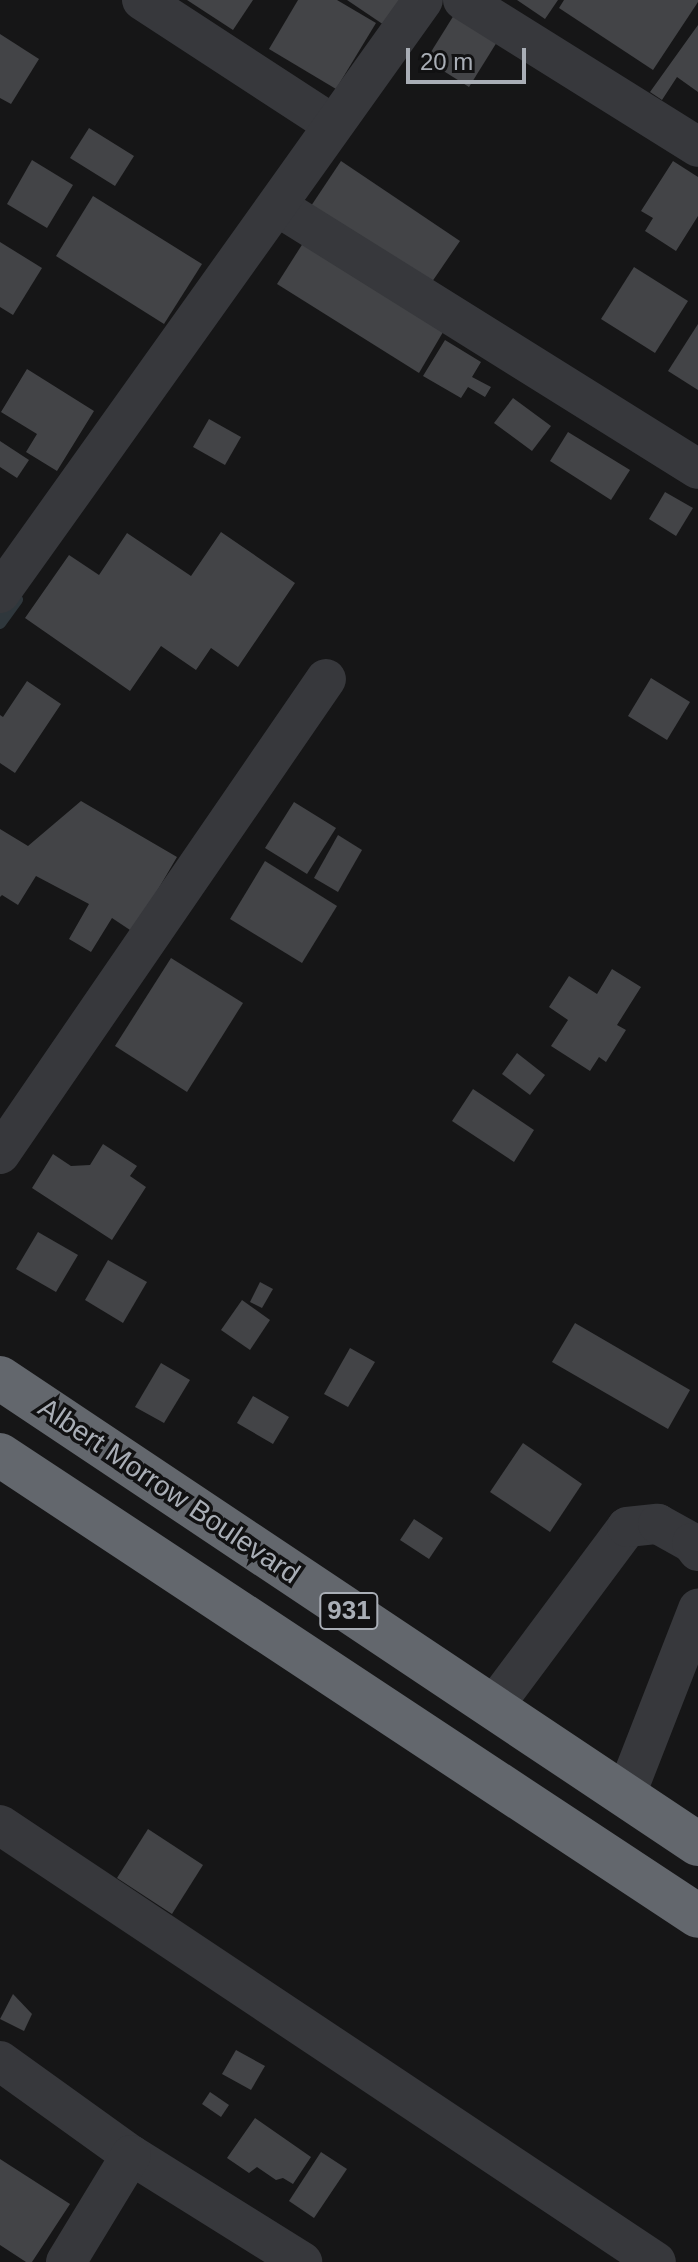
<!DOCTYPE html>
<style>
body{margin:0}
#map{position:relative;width:698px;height:2262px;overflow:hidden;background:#161617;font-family:Helvetica,sans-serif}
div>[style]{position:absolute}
.stream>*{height:12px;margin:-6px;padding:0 6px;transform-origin:6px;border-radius:6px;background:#2f373c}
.building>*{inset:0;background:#434447}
.minor>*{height:40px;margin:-20px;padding:0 20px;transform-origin:20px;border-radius:20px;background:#37383c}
.highway>*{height:44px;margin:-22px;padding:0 22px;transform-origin:22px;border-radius:22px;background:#63676d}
span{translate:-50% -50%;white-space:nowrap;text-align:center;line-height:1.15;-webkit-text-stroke:7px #111112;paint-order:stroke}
.shield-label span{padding:2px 6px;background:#111112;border:2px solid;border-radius:6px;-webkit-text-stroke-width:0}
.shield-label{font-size:26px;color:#a9aeb6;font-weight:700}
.street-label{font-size:28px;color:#a9aeb6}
.scale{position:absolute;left:406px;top:48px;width:120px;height:36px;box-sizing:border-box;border:4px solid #a9aeb6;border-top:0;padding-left:10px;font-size:24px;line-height:28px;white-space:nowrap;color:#a9aeb6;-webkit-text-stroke:6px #111112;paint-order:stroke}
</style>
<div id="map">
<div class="stream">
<div style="left:0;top:623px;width:29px;rotate:-54deg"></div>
</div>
<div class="building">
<div style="clip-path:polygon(187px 0,253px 0,233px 30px)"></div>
<div style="clip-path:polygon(298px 0,337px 0,376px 23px,336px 89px,269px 49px)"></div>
<div style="clip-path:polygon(347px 0,405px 0,387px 27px)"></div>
<div style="clip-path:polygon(517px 0,558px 0,545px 19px)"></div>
<div style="clip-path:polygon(564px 0,698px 0,698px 2px,653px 70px,559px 8px)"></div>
<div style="clip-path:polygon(454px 15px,497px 42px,469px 87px,426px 60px)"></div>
<div style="clip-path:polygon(698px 25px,698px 92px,677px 77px,662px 100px,650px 92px)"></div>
<div style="clip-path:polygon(0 34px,39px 59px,11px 104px,0 98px)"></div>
<div style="clip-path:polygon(89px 128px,134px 156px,115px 186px,70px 158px)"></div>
<div style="clip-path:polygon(32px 160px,73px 185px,47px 228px,7px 204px)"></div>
<div style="clip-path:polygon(341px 161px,460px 241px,425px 292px,307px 212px)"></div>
<div style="clip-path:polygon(673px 161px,698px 177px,698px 216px,676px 251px,645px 231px,653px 218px,641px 211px)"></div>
<div style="clip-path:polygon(93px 196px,202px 264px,164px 324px,56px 256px)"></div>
<div style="clip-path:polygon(305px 240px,446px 327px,419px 373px,277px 284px)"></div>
<div style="clip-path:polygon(0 242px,42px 268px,13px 315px,0 307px)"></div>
<div style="clip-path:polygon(634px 267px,688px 301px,655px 353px,601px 319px)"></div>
<div style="clip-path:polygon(698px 324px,698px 390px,668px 371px)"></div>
<div style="clip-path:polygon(445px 340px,481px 362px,472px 377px,491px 387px,485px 397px,468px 387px,461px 398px,423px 376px)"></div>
<div style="clip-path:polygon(27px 369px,94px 411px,57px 471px,26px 452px,37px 434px,1px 412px)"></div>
<div style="clip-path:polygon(513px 398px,551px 426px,532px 451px,494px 423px)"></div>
<div style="clip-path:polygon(209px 419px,241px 437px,225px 465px,193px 447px)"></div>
<div style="clip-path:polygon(568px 432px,630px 470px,611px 500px,550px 461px)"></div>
<div style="clip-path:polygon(0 441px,29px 460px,17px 478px,0 467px)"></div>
<div style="clip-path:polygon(665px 492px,693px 508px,676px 536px,649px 519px)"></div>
<div style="clip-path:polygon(221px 532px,295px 583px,238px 667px,211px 648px,196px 670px,161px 646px,130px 691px,25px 618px,69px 555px,99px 575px,127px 533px,191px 576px)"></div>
<div style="clip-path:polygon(651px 678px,690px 702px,667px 740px,628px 716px)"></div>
<div style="clip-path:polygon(27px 681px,61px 704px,15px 773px,0 763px,0 715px,3px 717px)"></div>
<div style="clip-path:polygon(81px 801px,177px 857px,133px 932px,112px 918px,91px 952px,69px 939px,89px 904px,36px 876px,18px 905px,2px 895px,0 897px,0 829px,28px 846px)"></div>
<div style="clip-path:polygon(294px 802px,336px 828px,307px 874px,265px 848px)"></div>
<div style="clip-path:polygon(338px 835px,362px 850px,338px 892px,314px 878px)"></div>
<div style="clip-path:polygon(265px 861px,337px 906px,302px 963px,230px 919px)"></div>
<div style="clip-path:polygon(171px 958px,243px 1003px,187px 1092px,115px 1046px)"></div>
<div style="clip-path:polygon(612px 969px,641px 987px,617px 1025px,626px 1030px,606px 1062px,599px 1057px,590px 1071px,551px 1046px,568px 1020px,549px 1007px,569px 976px,597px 994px)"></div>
<div style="clip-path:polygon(517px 1053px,545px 1075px,530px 1095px,502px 1074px)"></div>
<div style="clip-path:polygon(473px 1089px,534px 1130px,514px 1162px,452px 1121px)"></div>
<div style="clip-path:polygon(103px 1144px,137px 1166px,130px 1176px,146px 1187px,112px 1240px,32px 1188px,53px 1154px,71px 1166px,90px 1165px)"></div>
<div style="clip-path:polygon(38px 1232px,78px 1255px,56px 1292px,16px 1269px)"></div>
<div style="clip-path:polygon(108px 1260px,147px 1282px,123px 1323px,85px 1300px)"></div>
<div style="clip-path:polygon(260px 1282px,273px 1289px,262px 1308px,250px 1302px)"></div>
<div style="clip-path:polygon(242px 1300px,270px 1320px,250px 1350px,221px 1330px)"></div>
<div style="clip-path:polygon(575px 1323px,690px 1390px,668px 1429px,552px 1362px)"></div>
<div style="clip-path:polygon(350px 1348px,375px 1362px,348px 1407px,324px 1394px)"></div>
<div style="clip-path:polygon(161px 1363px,190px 1380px,164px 1423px,135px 1407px)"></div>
<div style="clip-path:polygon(253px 1396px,289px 1417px,273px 1444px,237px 1423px)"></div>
<div style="clip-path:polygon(523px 1443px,582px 1484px,550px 1532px,490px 1492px)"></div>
<div style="clip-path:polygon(414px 1519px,443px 1538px,429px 1559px,400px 1540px)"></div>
<div style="clip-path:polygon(148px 1829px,203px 1865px,172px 1914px,117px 1878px)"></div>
<div style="clip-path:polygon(13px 1994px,32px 2014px,24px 2031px,0 2019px)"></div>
<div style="clip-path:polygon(236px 2050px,265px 2066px,251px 2090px,222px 2074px)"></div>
<div style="clip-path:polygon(210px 2092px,229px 2105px,221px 2117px,202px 2104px)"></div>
<div style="clip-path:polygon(255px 2118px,311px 2157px,293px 2184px,283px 2178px,276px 2180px,257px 2167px,249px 2173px,227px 2158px)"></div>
<div style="clip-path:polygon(321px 2152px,347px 2169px,314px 2218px,289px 2201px)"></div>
<div style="clip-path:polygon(0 2159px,70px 2204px,32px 2262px,26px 2262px,0 2245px)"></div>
</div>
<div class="minor">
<div style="left:142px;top:0;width:227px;rotate:33.1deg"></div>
<div style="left:463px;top:0;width:277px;rotate:32deg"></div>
<div style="left:277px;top:206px;width:496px;rotate:32deg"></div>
<div style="left:0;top:593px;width:728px;rotate:-54.5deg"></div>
<div style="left:0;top:1154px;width:576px;rotate:-55.54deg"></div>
<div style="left:493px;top:1707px;width:224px;rotate:-53.3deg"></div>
<div style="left:627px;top:1527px;width:31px;rotate:-6deg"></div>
<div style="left:658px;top:1524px;width:39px;rotate:29deg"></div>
<div style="left:692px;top:1543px;width:10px;rotate:53deg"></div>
<div style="left:626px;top:1794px;width:199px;rotate:-68.7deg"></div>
<div style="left:0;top:1825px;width:788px;rotate:33.67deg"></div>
<div style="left:0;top:2061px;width:161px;rotate:35.7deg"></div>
<div style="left:131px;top:2155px;width:202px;rotate:32deg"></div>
<div style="left:66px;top:2262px;width:125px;rotate:-58.7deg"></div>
</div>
<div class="highway">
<div style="left:0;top:1378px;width:839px;rotate:33.73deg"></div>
<div style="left:0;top:1455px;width:836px;rotate:33.44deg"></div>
</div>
<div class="shield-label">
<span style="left:349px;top:1611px">931</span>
</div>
<div class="street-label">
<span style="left:169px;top:1491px;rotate:34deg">Albert Morrow Boulevard</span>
</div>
<div class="scale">20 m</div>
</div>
